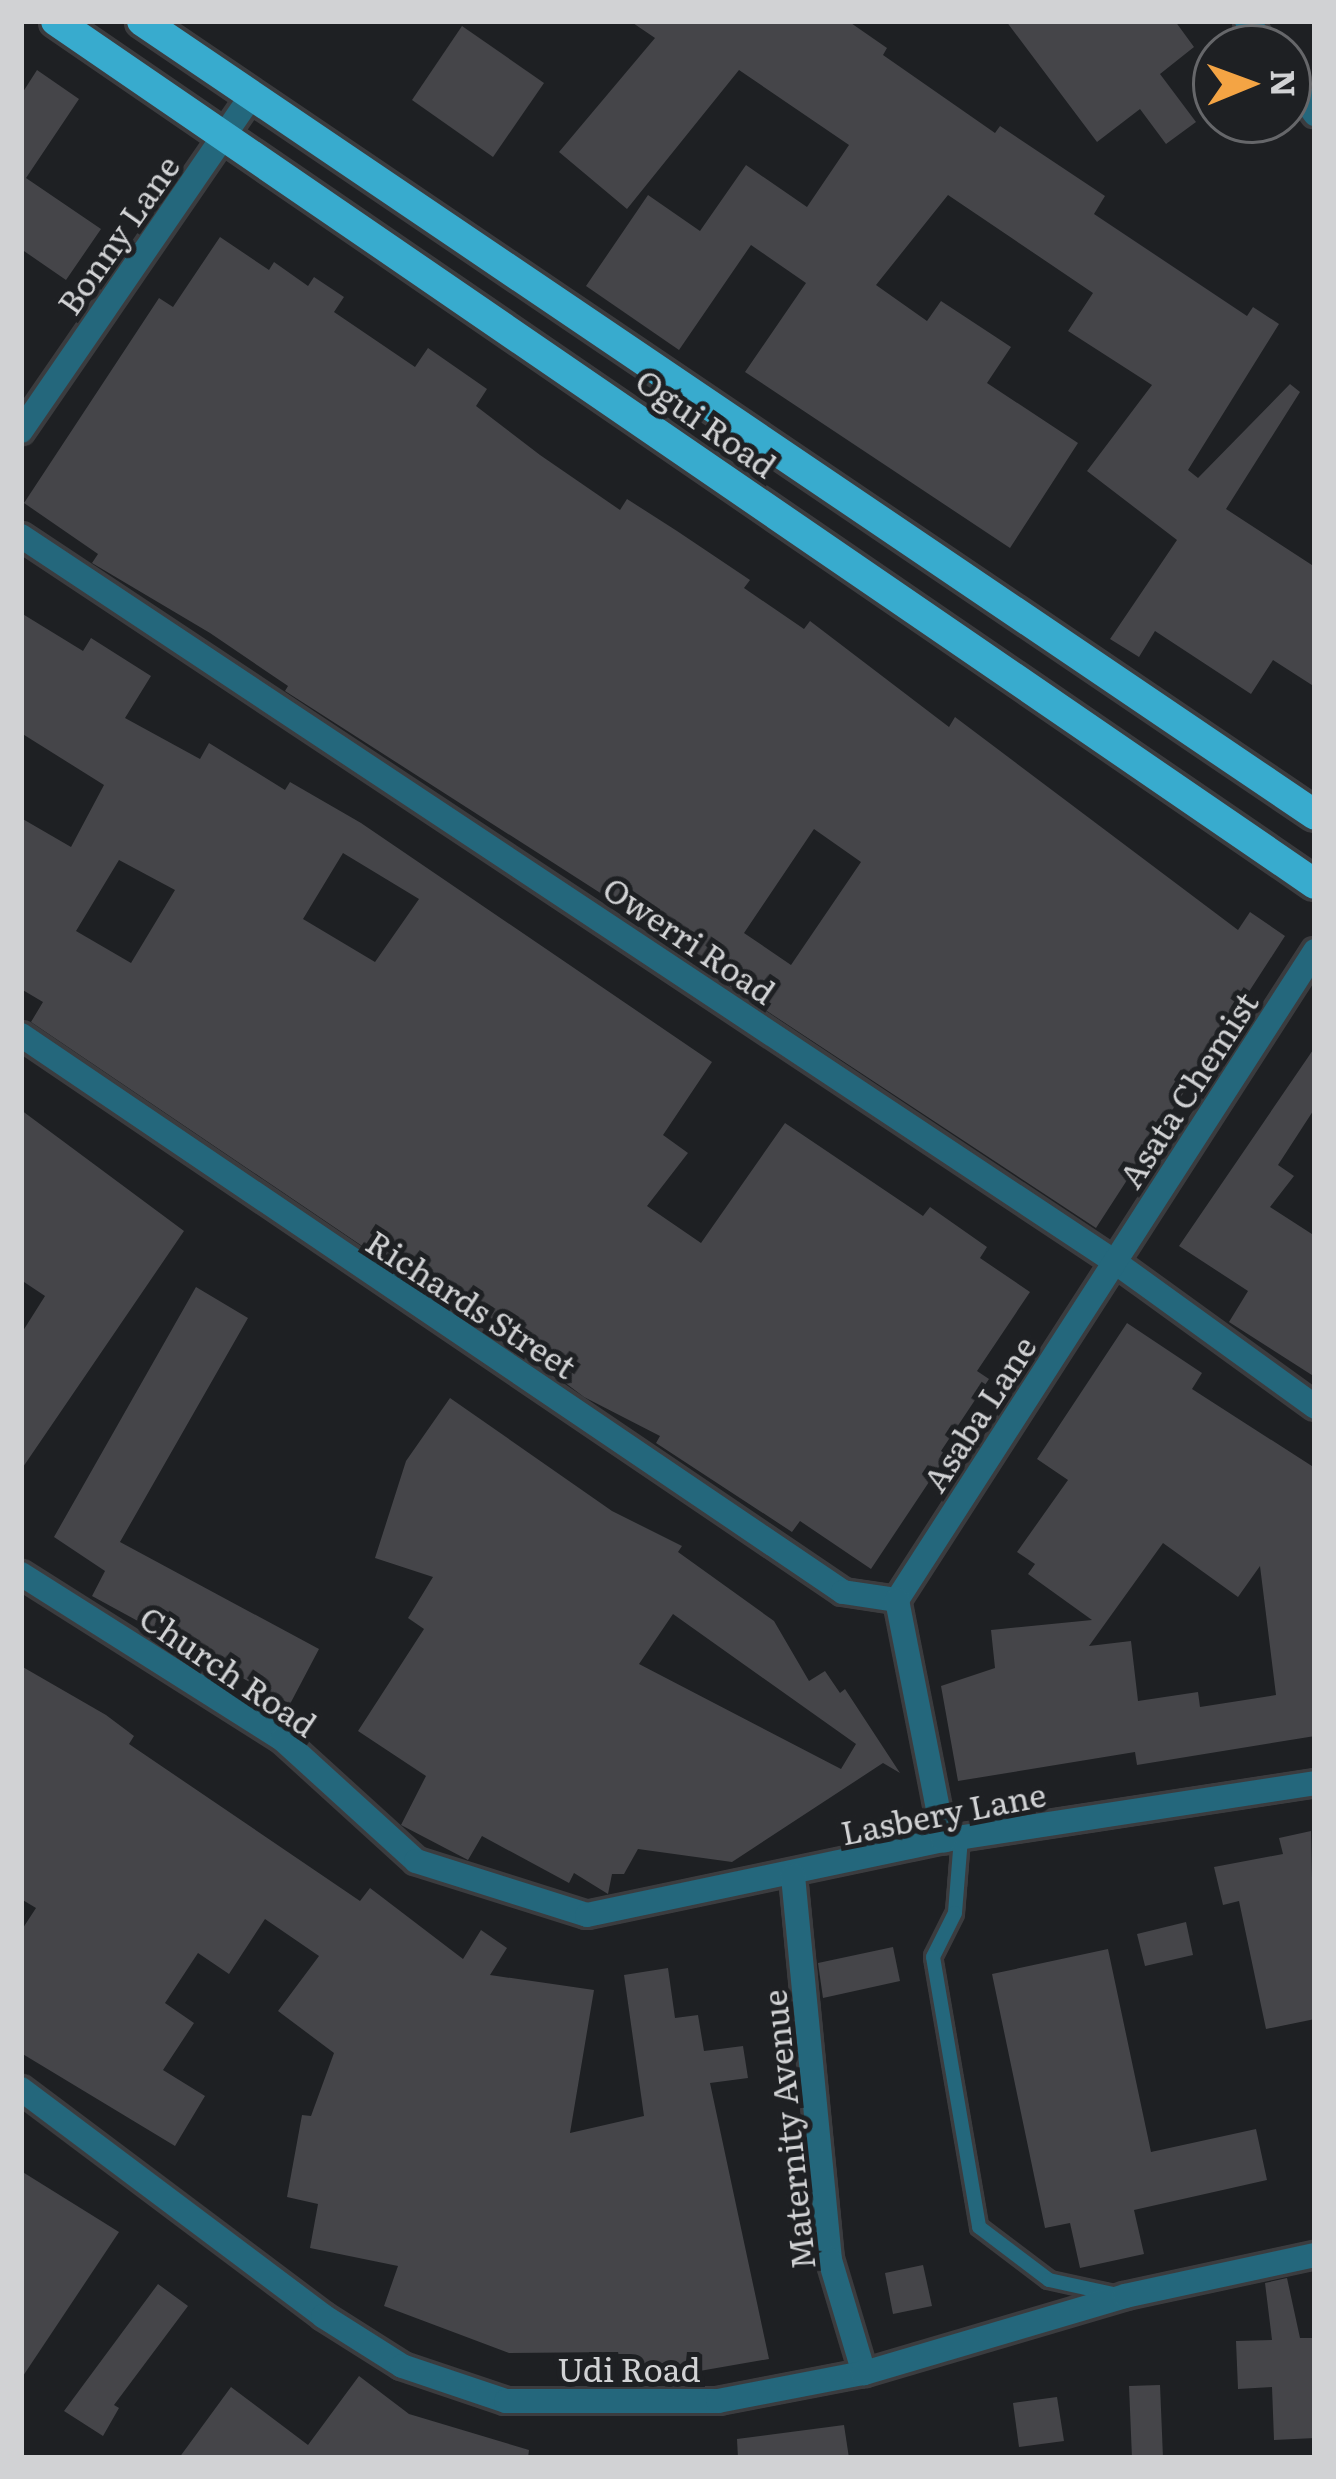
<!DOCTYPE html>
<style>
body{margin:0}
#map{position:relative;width:1336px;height:2479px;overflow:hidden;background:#1e2023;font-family:Literata,serif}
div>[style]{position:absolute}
.building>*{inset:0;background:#454549}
.roads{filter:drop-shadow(3px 0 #3b3c3f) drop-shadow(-3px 0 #3b3c3f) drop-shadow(0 3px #3b3c3f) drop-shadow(0 -3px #3b3c3f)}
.lane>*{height:14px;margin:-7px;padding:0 7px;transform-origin:7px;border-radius:7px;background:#24677c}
.street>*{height:24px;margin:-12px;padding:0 12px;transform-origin:12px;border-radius:12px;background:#24677c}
.primary>*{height:30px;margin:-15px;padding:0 15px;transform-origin:15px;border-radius:15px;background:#38abce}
span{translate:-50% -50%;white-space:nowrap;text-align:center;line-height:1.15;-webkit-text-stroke:10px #1e2023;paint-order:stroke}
.street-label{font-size:33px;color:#d1d2d4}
.frame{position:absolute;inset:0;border:24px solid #d1d2d4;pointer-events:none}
.north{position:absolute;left:1192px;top:24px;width:120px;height:120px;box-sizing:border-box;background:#1e2023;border:3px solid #66676a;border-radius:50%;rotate:89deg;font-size:33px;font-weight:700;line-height:48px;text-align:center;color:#d1d2d4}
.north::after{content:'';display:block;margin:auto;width:42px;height:54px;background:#f4a444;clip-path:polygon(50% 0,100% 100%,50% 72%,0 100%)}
</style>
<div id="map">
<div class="building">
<div style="clip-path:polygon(630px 21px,848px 21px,887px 48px,883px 55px,995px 133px,1000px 126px,1105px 196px,1094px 214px,1247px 316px,1253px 307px,1279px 324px,1188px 470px,1198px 478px,1290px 384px,1300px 392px,1226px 509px,1315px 567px,1315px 687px,1273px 660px,1251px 694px,1155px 631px,1139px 657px,1110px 639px,1177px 540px,1087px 471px,1152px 385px,1068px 331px,1093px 293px,948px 195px,876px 285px,927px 321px,941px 301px,1011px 347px,987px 383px,1078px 443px,1010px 548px,745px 372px,806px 283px,751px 245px,679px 350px,586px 286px,648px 195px,700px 231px,746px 165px,807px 207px,849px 145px,739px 70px,627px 209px,559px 152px,655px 38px)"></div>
<div style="clip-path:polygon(1006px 21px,1175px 21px,1194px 47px,1160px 74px,1196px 122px,1166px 144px,1140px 109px,1097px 142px)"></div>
<div style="clip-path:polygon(462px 26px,544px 83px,493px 157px,412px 100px)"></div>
<div style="clip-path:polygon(37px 70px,79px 99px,26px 178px,101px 229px,66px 280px,21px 249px,21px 95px)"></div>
<div style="clip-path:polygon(evenodd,220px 237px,269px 270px,274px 262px,308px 286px,314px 277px,344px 297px,334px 312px,415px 367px,428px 348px,487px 389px,476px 406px,540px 455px,620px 510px,627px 499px,677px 531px,750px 580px,744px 588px,804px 629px,810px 621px,949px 727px,955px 717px,1238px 930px,1250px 912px,1285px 936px,1096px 1228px,688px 959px,691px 953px,630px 912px,285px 691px,288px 686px,210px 633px,92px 563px,98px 554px,24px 503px,159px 298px,173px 307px,220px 237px,814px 829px,861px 862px,791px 965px,744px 933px,814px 829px)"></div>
<div style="clip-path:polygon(evenodd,21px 613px,83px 651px,91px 638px,151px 676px,125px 718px,200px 759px,209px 743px,285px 790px,290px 782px,361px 823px,712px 1062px,663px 1135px,688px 1153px,647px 1206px,701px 1243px,785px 1123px,923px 1216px,930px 1207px,987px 1247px,980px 1258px,1030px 1292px,977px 1371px,989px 1379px,941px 1451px,947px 1455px,871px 1569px,800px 1521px,792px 1532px,656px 1443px,660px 1436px,584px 1397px,458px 1302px,374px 1254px,31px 1022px,43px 1002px,21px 989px,21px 818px,71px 847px,104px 785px,21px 733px,21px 613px,343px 853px,419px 899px,375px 962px,303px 919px,343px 853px,21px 613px,119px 860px,175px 890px,131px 963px,76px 931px,119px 860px)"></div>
<div style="clip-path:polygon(1315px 1047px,1315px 1108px,1278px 1165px,1294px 1176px,1270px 1207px,1315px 1236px,1315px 1377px,1229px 1322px,1248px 1291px,1179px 1246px)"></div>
<div style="clip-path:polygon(21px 1110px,184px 1231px,21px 1470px,21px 1334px,45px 1296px,21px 1280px)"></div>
<div style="clip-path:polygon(196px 1287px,248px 1318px,120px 1542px,319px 1649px,290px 1704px,92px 1596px,105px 1571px,54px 1537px)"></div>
<div style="clip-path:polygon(evenodd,1127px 1323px,1202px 1373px,1192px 1389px,1315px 1468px,1315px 1736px,1137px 1765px,1135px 1752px,958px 1781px,941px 1686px,995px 1668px,991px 1630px,1092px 1620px,1028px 1574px,1035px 1564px,1017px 1552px,1068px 1480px,1037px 1459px,1127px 1323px,1163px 1543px,1238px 1597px,1260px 1566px,1276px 1695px,1200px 1707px,1198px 1692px,1138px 1701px,1131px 1641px,1089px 1646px,1163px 1543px)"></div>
<div style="clip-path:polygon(evenodd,450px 1398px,612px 1511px,682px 1546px,678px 1552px,774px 1621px,809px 1681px,825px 1671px,840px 1693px,845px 1689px,900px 1773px,883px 1763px,732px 1862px,638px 1849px,624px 1874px,612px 1874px,608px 1894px,574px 1873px,569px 1883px,482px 1836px,468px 1860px,401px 1825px,426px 1776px,358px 1731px,424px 1629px,408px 1618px,433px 1577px,375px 1558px,406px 1461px,450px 1398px,673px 1614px,856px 1744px,841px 1769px,639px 1664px,673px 1614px)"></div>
<div style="clip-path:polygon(21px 1666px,106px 1715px,134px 1736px,129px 1744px,360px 1901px,370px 1888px,463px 1959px,481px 1930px,507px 1948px,490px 1975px,594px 1990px,570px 2133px,644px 2116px,624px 1975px,668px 1968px,675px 2018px,698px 2015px,704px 2051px,743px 2046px,748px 2078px,710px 2083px,769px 2359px,625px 2384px,618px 2352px,509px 2353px,384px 2306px,398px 2266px,310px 2248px,318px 2204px,287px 2197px,302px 2115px,311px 2116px,334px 2053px,278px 2011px,319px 1956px,265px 1919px,229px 1974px,198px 1953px,165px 2003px,194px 2023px,163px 2070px,205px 2096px,175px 2146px,21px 2053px,21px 1931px,36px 1908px,21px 1899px)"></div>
<div style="clip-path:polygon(1311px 1831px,1315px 2019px,1266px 2029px,1239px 1901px,1223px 1905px,1214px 1867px,1283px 1854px,1279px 1838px)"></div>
<div style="clip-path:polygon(1186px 1922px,1193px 1955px,1145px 1966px,1137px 1934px)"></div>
<div style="clip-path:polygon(893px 1947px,900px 1981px,823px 1998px,818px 1963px)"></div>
<div style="clip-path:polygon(1108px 1949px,1151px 2152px,1256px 2129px,1267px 2180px,1134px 2210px,1144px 2254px,1080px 2268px,1070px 2223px,1045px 2228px,992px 1974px)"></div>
<div style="clip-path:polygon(21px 2171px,119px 2232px,21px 2379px)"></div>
<div style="clip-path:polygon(923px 2265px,932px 2306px,893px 2314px,885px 2273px)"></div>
<div style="clip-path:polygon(1287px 2278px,1300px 2338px,1315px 2338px,1315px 2438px,1274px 2440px,1272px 2387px,1238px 2389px,1236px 2341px,1272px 2340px,1265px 2283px)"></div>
<div style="clip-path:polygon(158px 2284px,188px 2306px,114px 2405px,119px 2408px,103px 2436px,64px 2411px)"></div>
<div style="clip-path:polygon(359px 2376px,409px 2414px,529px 2450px,528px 2458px,179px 2458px,231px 2387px,308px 2445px)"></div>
<div style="clip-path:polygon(1160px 2385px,1163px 2458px,1132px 2458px,1129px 2386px)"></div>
<div style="clip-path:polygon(1057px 2397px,1064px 2441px,1019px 2447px,1013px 2403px)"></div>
<div style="clip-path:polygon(844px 2425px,849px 2458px,738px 2458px,737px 2439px)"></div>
</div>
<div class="roads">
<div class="lane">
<div style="left:961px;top:1838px;width:75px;rotate:94.6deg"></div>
<div style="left:955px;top:1913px;width:49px;rotate:116.6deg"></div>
<div style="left:933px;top:1957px;width:274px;rotate:80.3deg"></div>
<div style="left:979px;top:2227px;width:88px;rotate:37.1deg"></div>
<div style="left:1049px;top:2280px;width:66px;rotate:12.3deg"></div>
</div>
<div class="street">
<div style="left:1247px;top:21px;width:34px;rotate:53deg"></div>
<div style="left:1288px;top:77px;width:46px;rotate:53.9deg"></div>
<div style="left:21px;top:431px;width:409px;rotate:-55.5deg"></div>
<div style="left:21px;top:536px;width:1313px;rotate:33.57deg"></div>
<div style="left:1115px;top:1262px;width:247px;rotate:35.9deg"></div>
<div style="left:21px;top:1035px;width:993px;rotate:34.12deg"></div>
<div style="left:843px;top:1592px;width:55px;rotate:8.4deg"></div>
<div style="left:21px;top:1574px;width:309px;rotate:32.3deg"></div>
<div style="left:282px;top:1739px;width:181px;rotate:42.3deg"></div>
<div style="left:416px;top:1861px;width:179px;rotate:17.5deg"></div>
<div style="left:587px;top:1915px;width:365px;rotate:-11.9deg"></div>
<div style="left:944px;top:1840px;width:375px;rotate:-8.7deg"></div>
<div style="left:897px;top:1600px;width:772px;rotate:-57.22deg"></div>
<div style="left:897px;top:1600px;width:245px;rotate:78.9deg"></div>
<div style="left:793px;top:1876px;width:386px;rotate:84.5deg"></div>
<div style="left:830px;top:2260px;width:118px;rotate:73.3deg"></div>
<div style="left:21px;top:2089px;width:378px;rotate:36.9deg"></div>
<div style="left:323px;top:2316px;width:93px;rotate:32.3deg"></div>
<div style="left:402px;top:2366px;width:110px;rotate:18.6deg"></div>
<div style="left:506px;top:2401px;width:212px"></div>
<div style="left:718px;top:2401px;width:149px;rotate:-10.9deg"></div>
<div style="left:864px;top:2373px;width:272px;rotate:-16.4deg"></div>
<div style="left:1125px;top:2296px;width:194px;rotate:-12.2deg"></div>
</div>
<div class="primary">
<div style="left:56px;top:21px;width:1526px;rotate:34.43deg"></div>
<div style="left:142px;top:21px;width:1416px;rotate:34.09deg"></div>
</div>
</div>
<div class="street-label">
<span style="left:117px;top:234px;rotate:-55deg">Bonny Lane</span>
<span style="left:707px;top:422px;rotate:35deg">Ogui Road</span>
<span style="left:690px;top:939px;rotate:34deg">Owerri Road</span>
<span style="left:1187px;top:1089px;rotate:-57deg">Asata Chemist</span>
<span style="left:472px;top:1303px;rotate:33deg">Richards Street</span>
<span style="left:978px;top:1413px;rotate:-57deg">Asaba Lane</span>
<span style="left:229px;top:1670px;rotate:34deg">Church Road</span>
<span style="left:943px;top:1812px;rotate:-11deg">Lasbery Lane</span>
<span style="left:787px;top:2130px;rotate:-96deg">Maternity Avenue</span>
<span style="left:629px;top:2368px">Udi Road</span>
</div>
<div class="frame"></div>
<div class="north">N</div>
</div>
